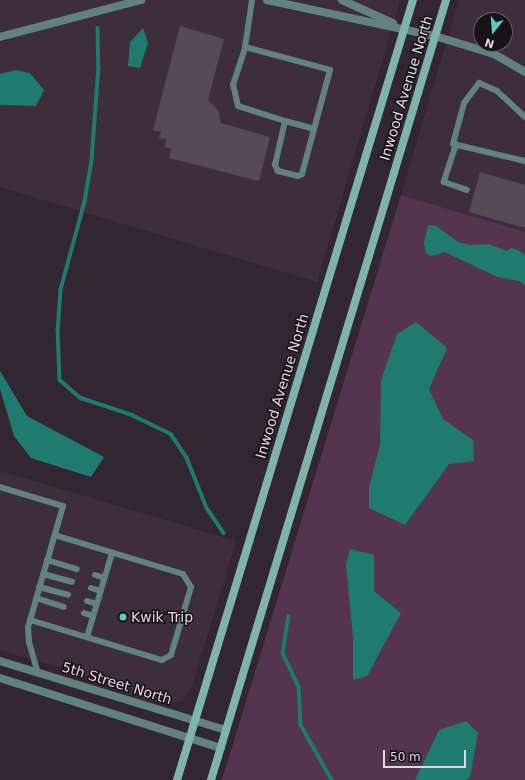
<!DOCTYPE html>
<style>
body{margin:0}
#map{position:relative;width:525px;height:780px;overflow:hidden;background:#322730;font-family:"DejaVu Sans",sans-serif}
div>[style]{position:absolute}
.built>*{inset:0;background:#3e2e3b}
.green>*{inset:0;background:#54344e}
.water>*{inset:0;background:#1f7a6f}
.stream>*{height:3.5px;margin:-1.75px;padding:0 1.75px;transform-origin:1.75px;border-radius:1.75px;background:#1f7a6f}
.building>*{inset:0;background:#564a54}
.service>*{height:6px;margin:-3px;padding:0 3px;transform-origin:3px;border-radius:3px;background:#62827d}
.minor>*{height:8px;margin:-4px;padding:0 4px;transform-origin:4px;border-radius:4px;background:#62827d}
.tertiary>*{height:8px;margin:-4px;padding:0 4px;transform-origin:4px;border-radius:4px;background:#62827d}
.secondary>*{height:8px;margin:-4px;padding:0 4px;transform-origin:4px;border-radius:4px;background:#7fb4ab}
.dots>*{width:11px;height:11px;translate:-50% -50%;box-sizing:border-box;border:2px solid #171216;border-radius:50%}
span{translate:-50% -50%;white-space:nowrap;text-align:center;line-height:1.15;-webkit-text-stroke:3px #171216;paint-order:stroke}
.street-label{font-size:14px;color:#e0d8de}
.poi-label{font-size:14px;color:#e0d8de}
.left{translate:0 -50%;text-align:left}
.north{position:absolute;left:473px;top:12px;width:40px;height:40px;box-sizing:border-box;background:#171216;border:1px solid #676166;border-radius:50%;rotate:197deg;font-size:11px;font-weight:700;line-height:16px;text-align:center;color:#e0d8de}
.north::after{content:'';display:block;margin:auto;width:14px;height:18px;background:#59cebe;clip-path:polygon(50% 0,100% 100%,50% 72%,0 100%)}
.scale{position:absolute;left:383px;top:750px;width:83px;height:18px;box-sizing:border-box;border:2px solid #e0d8de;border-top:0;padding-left:5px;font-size:12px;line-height:14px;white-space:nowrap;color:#e0d8de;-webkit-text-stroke:3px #171216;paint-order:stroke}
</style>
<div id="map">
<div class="built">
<div style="clip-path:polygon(0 0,400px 0,317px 282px,0 187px)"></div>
<div style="clip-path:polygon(evenodd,459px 0,525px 0,525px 232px,401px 195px,459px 0,481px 20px,505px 20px,505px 44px,481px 44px,481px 20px)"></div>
<div style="clip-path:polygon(0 471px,236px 541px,192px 686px,183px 700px,171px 704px,161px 704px,130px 695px,104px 681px,0 650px)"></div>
</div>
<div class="green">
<div style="clip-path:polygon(401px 195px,525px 232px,525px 780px,222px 780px)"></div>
</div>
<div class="water">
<div style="clip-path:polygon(143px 28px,148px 43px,140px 68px,128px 66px,130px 42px)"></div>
<div style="clip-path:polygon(16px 70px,30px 73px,44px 90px,36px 106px,0 105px,0 74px)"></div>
<div style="clip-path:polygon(428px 225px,436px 226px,458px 242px,470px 245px,488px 244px,507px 251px,511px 248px,518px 250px,525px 255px,525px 285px,519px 281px,497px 277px,445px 252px,431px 256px,426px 253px,424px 243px)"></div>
<div style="clip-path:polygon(416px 322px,447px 348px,429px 389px,443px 419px,473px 440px,474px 461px,449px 464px,405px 525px,369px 508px,369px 487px,380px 445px,381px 380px,397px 334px)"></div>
<div style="clip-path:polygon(0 371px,27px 416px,104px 457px,91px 477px,31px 458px,14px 436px,0 389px)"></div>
<div style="clip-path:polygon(350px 549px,374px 555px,374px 591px,401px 613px,367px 676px,353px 680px,353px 638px,346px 565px)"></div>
<div style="clip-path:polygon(466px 721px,478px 733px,470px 777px,466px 780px,415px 780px,439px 730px)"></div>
</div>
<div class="stream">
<div style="left:98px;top:28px;width:39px;rotate:89deg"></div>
<div style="left:99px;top:67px;width:94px;rotate:94.3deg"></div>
<div style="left:92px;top:161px;width:42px;rotate:99.7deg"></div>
<div style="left:85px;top:202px;width:91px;rotate:105.3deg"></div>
<div style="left:61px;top:290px;width:39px;rotate:94deg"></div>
<div style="left:58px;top:329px;width:51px;rotate:87.8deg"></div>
<div style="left:60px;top:380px;width:28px;rotate:41deg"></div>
<div style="left:81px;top:398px;width:54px;rotate:18.4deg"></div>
<div style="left:132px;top:415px;width:43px;rotate:26deg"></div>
<div style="left:171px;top:434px;width:29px;rotate:56deg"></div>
<div style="left:187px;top:458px;width:54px;rotate:68.2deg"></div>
<div style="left:207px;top:508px;width:30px;rotate:56deg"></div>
<div style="left:289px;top:616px;width:37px;rotate:99deg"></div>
<div style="left:283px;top:653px;width:38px;rotate:65deg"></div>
<div style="left:299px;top:687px;width:38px;rotate:87deg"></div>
<div style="left:301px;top:725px;width:63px;rotate:60.6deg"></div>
</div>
<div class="building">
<div style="clip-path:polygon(180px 26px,224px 39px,208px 100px,218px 110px,221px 123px,270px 137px,259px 181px,169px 158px,171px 149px,165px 147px,166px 139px,159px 138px,161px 132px,153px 130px)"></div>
<div style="clip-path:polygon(480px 172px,525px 185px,525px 228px,469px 212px)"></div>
</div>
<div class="service">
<div style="left:245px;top:47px;width:88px;rotate:15.1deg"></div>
<div style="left:330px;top:70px;width:108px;rotate:105.1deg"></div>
<div style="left:302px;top:174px;width:4px;rotate:153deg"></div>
<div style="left:298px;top:176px;width:21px;rotate:-166deg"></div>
<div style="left:278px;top:171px;width:7px;rotate:-117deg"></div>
<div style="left:275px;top:165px;width:45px;rotate:-77.2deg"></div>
<div style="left:285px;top:121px;width:49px;rotate:-162.3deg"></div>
<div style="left:238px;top:106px;width:22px;rotate:-103deg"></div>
<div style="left:233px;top:85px;width:40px;rotate:-72deg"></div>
<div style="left:245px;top:47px;width:48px;rotate:-81.5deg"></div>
<div style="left:525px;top:117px;width:38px;rotate:-137deg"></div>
<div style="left:497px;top:91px;width:20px;rotate:-156deg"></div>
<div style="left:479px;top:83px;width:25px;rotate:127deg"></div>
<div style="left:464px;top:103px;width:42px;rotate:105deg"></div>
<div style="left:453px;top:144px;width:74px;rotate:13.3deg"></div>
<div style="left:285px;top:121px;width:30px;rotate:15deg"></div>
<div style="left:456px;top:144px;width:40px;rotate:108deg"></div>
<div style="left:444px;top:182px;width:24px;rotate:19deg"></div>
<div style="left:0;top:487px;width:66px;rotate:16.8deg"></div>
<div style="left:63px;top:506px;width:126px;rotate:106.1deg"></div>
<div style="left:28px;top:627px;width:15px;rotate:86deg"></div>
<div style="left:29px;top:642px;width:32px;rotate:74deg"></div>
<div style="left:47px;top:560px;width:31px;rotate:17deg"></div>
<div style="left:43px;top:574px;width:30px;rotate:15deg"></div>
<div style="left:95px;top:575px;width:10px;rotate:17deg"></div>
<div style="left:39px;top:587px;width:30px;rotate:15deg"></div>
<div style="left:91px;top:588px;width:10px;rotate:17deg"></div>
<div style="left:36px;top:598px;width:29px;rotate:18deg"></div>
<div style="left:87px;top:601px;width:10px;rotate:17deg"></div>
<div style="left:84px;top:613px;width:9px;rotate:18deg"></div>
<div style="left:30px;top:620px;width:138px;rotate:16.9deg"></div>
<div style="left:162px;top:660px;width:10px;rotate:-29deg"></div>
<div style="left:171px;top:655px;width:71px;rotate:-73.6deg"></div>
<div style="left:191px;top:587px;width:15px;rotate:-122deg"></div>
<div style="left:183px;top:574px;width:134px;rotate:-163.1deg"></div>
<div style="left:87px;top:637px;width:88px;rotate:-73.4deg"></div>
</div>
<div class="minor">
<div style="left:435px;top:36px;width:62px;rotate:17deg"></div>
<div style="left:494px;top:54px;width:36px;rotate:30deg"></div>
</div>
<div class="tertiary">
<div style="left:267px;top:0;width:172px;rotate:12.1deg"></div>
<div style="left:342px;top:0;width:56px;rotate:24.3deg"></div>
<div style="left:0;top:37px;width:146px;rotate:-14.7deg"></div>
<div style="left:0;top:661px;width:236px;rotate:17deg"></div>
<div style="left:0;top:678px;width:232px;rotate:17.6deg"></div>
</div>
<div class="secondary">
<div style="left:177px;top:780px;width:815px;rotate:-73.17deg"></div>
<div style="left:211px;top:780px;width:815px;rotate:-73.23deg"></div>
</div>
<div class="dots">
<div style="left:123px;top:617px;background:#59cebe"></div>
</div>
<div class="street-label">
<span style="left:406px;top:88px;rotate:-73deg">Inwood Avenue North</span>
<span style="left:282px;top:386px;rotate:-73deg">Inwood Avenue North</span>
<span style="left:117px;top:683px;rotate:17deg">5th Street North</span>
</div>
<div class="poi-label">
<span class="left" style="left:131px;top:617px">Kwik Trip</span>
</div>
<div class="north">N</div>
<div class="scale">50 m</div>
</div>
